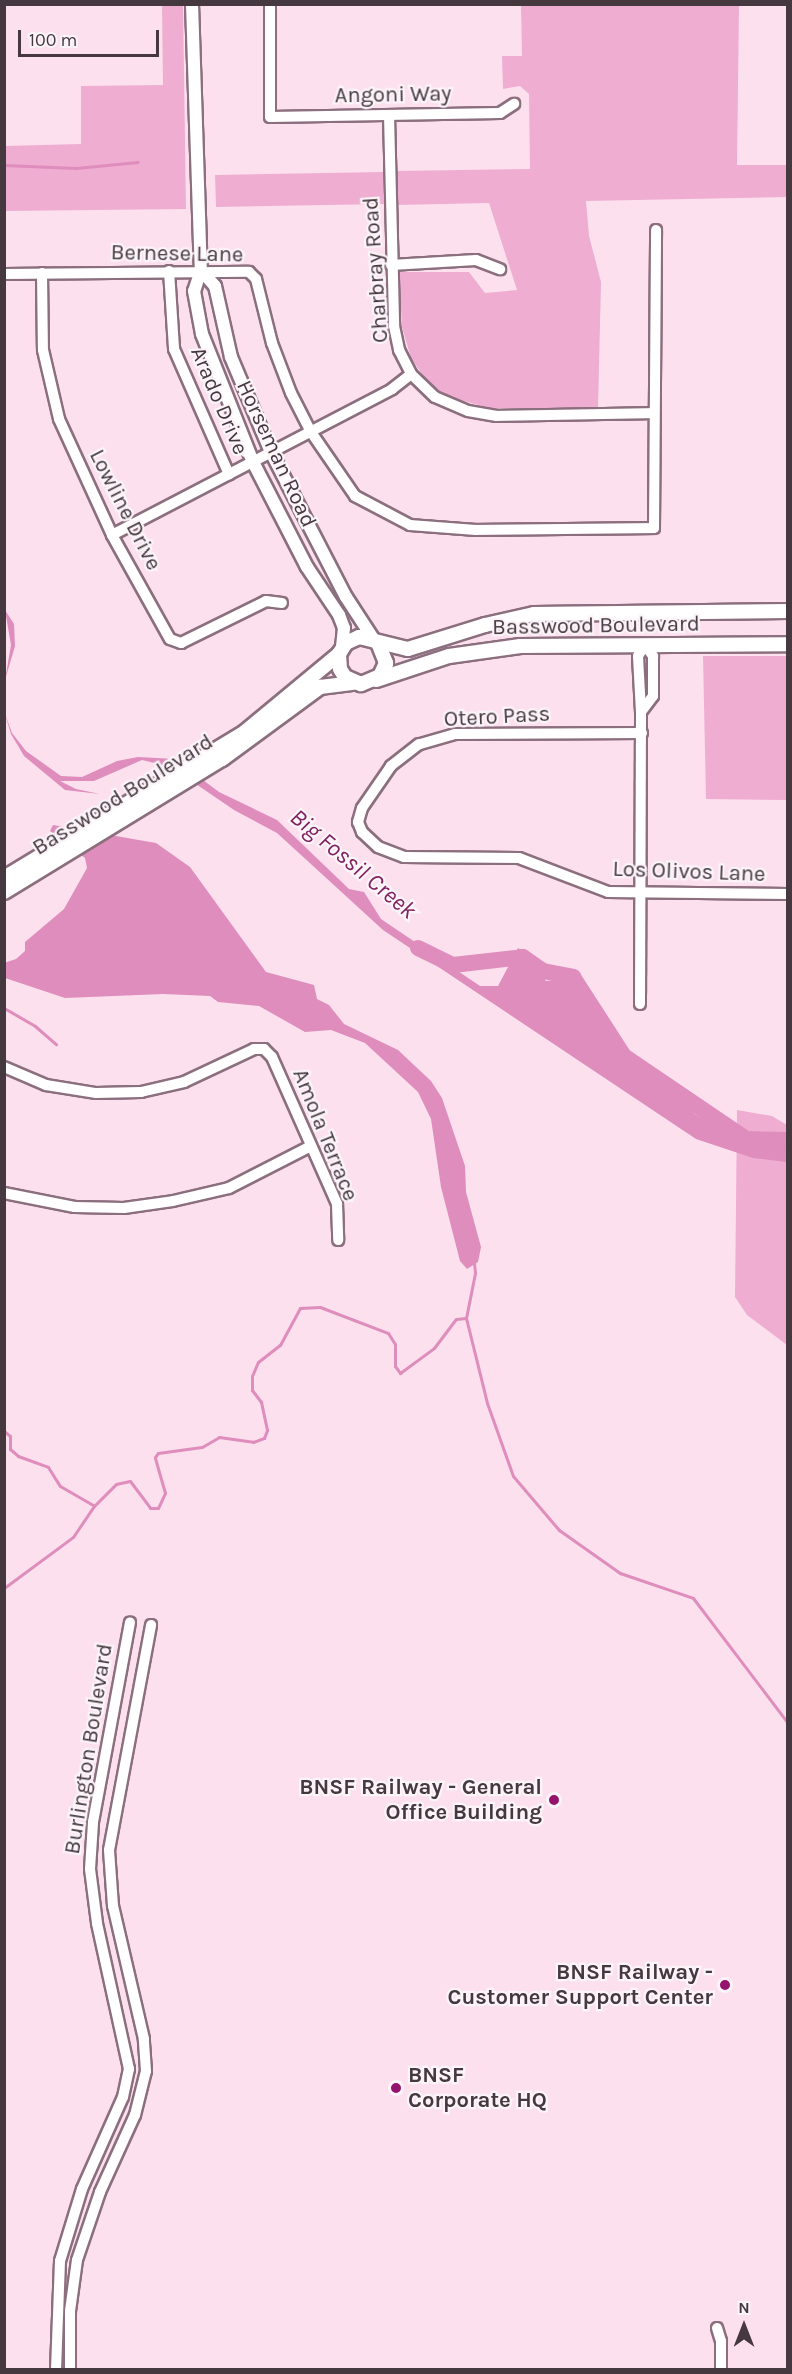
<!DOCTYPE html>
<style>
body{margin:0}
#map{position:relative;width:792px;height:2374px;overflow:hidden;background:#fce0ee;font-family:Karla,sans-serif}
div>[style]{position:absolute}
.green>*{inset:0;background:#efadd1}
.water>*{inset:0;background:#df8dbc}
.stream>*{height:3px;margin:-1.5px;padding:0 1.5px;transform-origin:1.5px;border-radius:1.5px;background:#df8dbc}
.river>*{height:16px;margin:-8px;padding:0 8px;transform-origin:8px;border-radius:8px;background:#df8dbc}
.roads{filter:drop-shadow(2px 0 #8c6f7e) drop-shadow(-2px 0 #8c6f7e) drop-shadow(0 2px #8c6f7e) drop-shadow(0 -2px #8c6f7e)}
.minor>*{height:10px;margin:-5px;padding:0 5px;transform-origin:5px;border-radius:5px;background:#fff}
.tertiary>*{height:12px;margin:-6px;padding:0 6px;transform-origin:6px;border-radius:6px;background:#fff}
.secondary>*{height:14px;margin:-7px;padding:0 7px;transform-origin:7px;border-radius:7px;background:#fff}
.dots>*{width:16px;height:16px;translate:-50% -50%;box-sizing:border-box;border:3px solid #fbf4f8;border-radius:50%}
span{translate:-50% -50%;white-space:nowrap;text-align:center;line-height:1.15;-webkit-text-stroke:4.5px #fbf4f8;paint-order:stroke}
.street-label{font-size:22px;color:#45383f}
.poi-label{font-size:22px;color:#45383f;font-weight:700}
.right{translate:-100% -50%;text-align:right}
.left{translate:0 -50%;text-align:left}
.water-label{font-size:24px;color:#812260;font-style:italic}
.frame{position:absolute;inset:0;border:6px solid #45383f;pointer-events:none}
.north{position:absolute;left:714px;top:2296px;width:60px;height:60px;-webkit-text-stroke:4px #fbf4f8;paint-order:stroke;rotate:0deg;font-size:16px;font-weight:700;line-height:24px;text-align:center;color:#45383f}
.north::after{content:'';display:block;margin:auto;width:21px;height:27px;background:#45383f;clip-path:polygon(50% 0,100% 100%,50% 72%,0 100%)}
.scale{position:absolute;left:18px;top:30px;width:141px;height:27px;box-sizing:border-box;border:3px solid #45383f;border-top:0;padding-left:8px;font-size:18px;line-height:21px;white-space:nowrap;color:#45383f;-webkit-text-stroke:4px #fbf4f8;paint-order:stroke}
</style>
<div id="map">
<div class="green">
<div style="clip-path:polygon(653px 4px,739px 5px,737px 165px,787px 165px,787px 197px,586px 201px,589px 236px,601px 282px,598px 408px,489px 408px,446px 396px,424px 377px,411px 358px,402px 327px,399px 272px,469px 272px,485px 293px,517px 290px,489px 203px,396px 205px,396px 171px,530px 169px,529px 94px,520px 86px,503px 89px,502px 56px,522px 56px,521px 5px)"></div>
<div style="clip-path:polygon(162px 5px,183px 5px,186px 209px,5px 211px,5px 146px,81px 144px,81px 86px,163px 85px)"></div>
<div style="clip-path:polygon(383px 172px,384px 204px,216px 207px,215px 175px)"></div>
<div style="clip-path:polygon(703px 656px,787px 656px,787px 800px,706px 799px)"></div>
<div style="clip-path:polygon(737px 1110px,772px 1116px,787px 1125px,787px 1345px,747px 1315px,735px 1297px)"></div>
</div>
<div class="water">
<div style="clip-path:polygon(5px 610px,14px 624px,15px 646px,5px 680px,11px 645px)"></div>
<div style="clip-path:polygon(4px 711px,12px 733px,26px 751px,61px 776px,82px 777px,117px 761px,138px 757px,175px 759px,219px 792px,277px 820px,349px 889px,364px 892px,381px 919px,480px 986px,498px 986px,518px 948px,528px 955px,546px 981px,569px 979px,574px 992px,634px 1062px,695px 1114px,750px 1146px,787px 1145px,787px 1162px,753px 1158px,696px 1139px,383px 930px,277px 833px,234px 810px,171px 767px,142px 760px,94px 781px,60px 781px,76px 789px,100px 794px,65px 790px,24px 756px,11px 734px)"></div>
<div style="clip-path:polygon(53px 825px,156px 843px,190px 867px,266px 972px,314px 985px,317px 999px,329px 1005px,344px 1024px,398px 1050px,431px 1081px,442px 1098px,465px 1166px,466px 1192px,481px 1247px,478px 1262px,467px 1269px,460px 1261px,441px 1187px,431px 1119px,418px 1092px,365px 1043px,331px 1030px,305px 1032px,259px 1006px,218px 1002px,210px 996px,163px 994px,65px 998px,5px 978px,4px 963px,16px 959px,25px 951px,25px 942px,64px 909px,87px 868px,85px 858px,50px 831px)"></div>
</div>
<div class="stream">
<div style="left:4px;top:165px;width:72px;rotate:2.4deg"></div>
<div style="left:76px;top:168px;width:62px;rotate:-5.5deg"></div>
<div style="left:4px;top:1008px;width:36px;rotate:30deg"></div>
<div style="left:35px;top:1026px;width:28px;rotate:41deg"></div>
<div style="left:474px;top:1263px;width:10px;rotate:84deg"></div>
<div style="left:475px;top:1273px;width:46px;rotate:101.3deg"></div>
<div style="left:466px;top:1318px;width:88px;rotate:76.1deg"></div>
<div style="left:487px;top:1403px;width:77px;rotate:70.4deg"></div>
<div style="left:513px;top:1476px;width:71px;rotate:49.6deg"></div>
<div style="left:559px;top:1530px;width:75px;rotate:35.2deg"></div>
<div style="left:620px;top:1573px;width:77px;rotate:18.9deg"></div>
<div style="left:693px;top:1598px;width:157px;rotate:52.8deg"></div>
<div style="left:4px;top:1431px;width:8px;rotate:40deg"></div>
<div style="left:10px;top:1436px;width:13px;rotate:90deg"></div>
<div style="left:10px;top:1449px;width:11px;rotate:41deg"></div>
<div style="left:18px;top:1456px;width:32px;rotate:20deg"></div>
<div style="left:48px;top:1467px;width:22px;rotate:58deg"></div>
<div style="left:60px;top:1486px;width:39px;rotate:30deg"></div>
<div style="left:4px;top:1588px;width:86px;rotate:-36.5deg"></div>
<div style="left:73px;top:1537px;width:37px;rotate:-56deg"></div>
<div style="left:94px;top:1506px;width:31px;rotate:-45deg"></div>
<div style="left:116px;top:1484px;width:14px;rotate:-12deg"></div>
<div style="left:130px;top:1481px;width:34px;rotate:53deg"></div>
<div style="left:150px;top:1508px;width:8px"></div>
<div style="left:158px;top:1508px;width:17px;rotate:-65deg"></div>
<div style="left:165px;top:1493px;width:37px;rotate:-106deg"></div>
<div style="left:155px;top:1457px;width:5px;rotate:-53deg"></div>
<div style="left:158px;top:1453px;width:44px;rotate:-7.8deg"></div>
<div style="left:202px;top:1447px;width:20px;rotate:-30deg"></div>
<div style="left:219px;top:1437px;width:34px;rotate:8deg"></div>
<div style="left:253px;top:1442px;width:12px;rotate:-20deg"></div>
<div style="left:264px;top:1438px;width:9px;rotate:-69deg"></div>
<div style="left:267px;top:1430px;width:29px;rotate:-102deg"></div>
<div style="left:261px;top:1402px;width:15px;rotate:-127deg"></div>
<div style="left:252px;top:1390px;width:14px;rotate:-90deg"></div>
<div style="left:252px;top:1376px;width:15px;rotate:-67deg"></div>
<div style="left:258px;top:1362px;width:28px;rotate:-38deg"></div>
<div style="left:280px;top:1345px;width:42px;rotate:-61.6deg"></div>
<div style="left:300px;top:1308px;width:20px;rotate:-3deg"></div>
<div style="left:320px;top:1307px;width:73px;rotate:20.9deg"></div>
<div style="left:388px;top:1333px;width:13px;rotate:58deg"></div>
<div style="left:395px;top:1344px;width:22px;rotate:90deg"></div>
<div style="left:395px;top:1366px;width:9px;rotate:54deg"></div>
<div style="left:400px;top:1373px;width:42px;rotate:-36.3deg"></div>
<div style="left:434px;top:1348px;width:36px;rotate:-53deg"></div>
<div style="left:456px;top:1319px;width:10px;rotate:-6deg"></div>
</div>
<div class="river">
<div style="left:418px;top:948px;width:39px;rotate:26deg"></div>
<div style="left:453px;top:965px;width:70px;rotate:-6.5deg"></div>
<div style="left:523px;top:957px;width:24px;rotate:35deg"></div>
<div style="left:543px;top:971px;width:31px;rotate:11deg"></div>
<div style="left:573px;top:977px;width:94px;rotate:57.2deg"></div>
<div style="left:624px;top:1056px;width:148px;rotate:34.2deg"></div>
<div style="left:746px;top:1139px;width:42px;rotate:1.4deg"></div>
</div>
<div class="roads">
<div class="minor">
<div style="left:270px;top:4px;width:113px;rotate:90deg"></div>
<div style="left:270px;top:117px;width:230px;rotate:-1deg"></div>
<div style="left:500px;top:113px;width:17px;rotate:-33deg"></div>
<div style="left:389px;top:115px;width:211px;rotate:88.6deg"></div>
<div style="left:394px;top:326px;width:25px;rotate:78deg"></div>
<div style="left:399px;top:350px;width:27px;rotate:63deg"></div>
<div style="left:411px;top:374px;width:33px;rotate:44deg"></div>
<div style="left:435px;top:397px;width:36px;rotate:23deg"></div>
<div style="left:468px;top:411px;width:29px;rotate:10deg"></div>
<div style="left:497px;top:416px;width:157px;rotate:-1.1deg"></div>
<div style="left:391px;top:265px;width:85px;rotate:-3.4deg"></div>
<div style="left:476px;top:260px;width:26px;rotate:21deg"></div>
<div style="left:169px;top:271px;width:78px;rotate:86.3deg"></div>
<div style="left:174px;top:349px;width:137px;rotate:66.3deg"></div>
<div style="left:42px;top:273px;width:77px;rotate:89.3deg"></div>
<div style="left:43px;top:350px;width:71px;rotate:76.9deg"></div>
<div style="left:59px;top:419px;width:128px;rotate:65.4deg"></div>
<div style="left:112px;top:535px;width:119px;rotate:60.9deg"></div>
<div style="left:170px;top:639px;width:12px;rotate:20deg"></div>
<div style="left:181px;top:643px;width:95px;rotate:-26.3deg"></div>
<div style="left:266px;top:601px;width:16px;rotate:7deg"></div>
<div style="left:4px;top:274px;width:245px;rotate:-0.5deg"></div>
<div style="left:249px;top:272px;width:10px;rotate:45deg"></div>
<div style="left:256px;top:279px;width:66px;rotate:76deg"></div>
<div style="left:272px;top:343px;width:53px;rotate:69.2deg"></div>
<div style="left:291px;top:393px;width:44px;rotate:62.9deg"></div>
<div style="left:311px;top:432px;width:78px;rotate:55.5deg"></div>
<div style="left:355px;top:496px;width:62px;rotate:27.8deg"></div>
<div style="left:410px;top:525px;width:66px;rotate:4.3deg"></div>
<div style="left:476px;top:530px;width:178px;rotate:-0.6deg"></div>
<div style="left:654px;top:528px;width:298px;rotate:-89.6deg"></div>
<div style="left:112px;top:535px;width:316px;rotate:-27.5deg"></div>
<div style="left:392px;top:389px;width:24px;rotate:-38deg"></div>
<div style="left:645px;top:645px;width:14px;rotate:54deg"></div>
<div style="left:653px;top:656px;width:40px;rotate:90deg"></div>
<div style="left:653px;top:696px;width:20px;rotate:127deg"></div>
<div style="left:641px;top:712px;width:56px;rotate:-93.1deg"></div>
<div style="left:638px;top:656px;width:13px;rotate:-58deg"></div>
<div style="left:642px;top:733px;width:187px;rotate:179.7deg"></div>
<div style="left:455px;top:734px;width:37px;rotate:164deg"></div>
<div style="left:419px;top:744px;width:36px;rotate:142deg"></div>
<div style="left:391px;top:766px;width:51px;rotate:124.6deg"></div>
<div style="left:362px;top:808px;width:15px;rotate:106deg"></div>
<div style="left:358px;top:822px;width:11px;rotate:68deg"></div>
<div style="left:362px;top:832px;width:22px;rotate:43deg"></div>
<div style="left:378px;top:847px;width:28px;rotate:21deg"></div>
<div style="left:404px;top:857px;width:115px;rotate:0.5deg"></div>
<div style="left:519px;top:858px;width:95px;rotate:20.9deg"></div>
<div style="left:608px;top:892px;width:180px;rotate:0.6deg"></div>
<div style="left:640px;top:1004px;width:292px;rotate:-89.8deg"></div>
<div style="left:4px;top:1067px;width:46px;rotate:23.2deg"></div>
<div style="left:46px;top:1085px;width:51px;rotate:9.1deg"></div>
<div style="left:96px;top:1093px;width:45px;rotate:-1.3deg"></div>
<div style="left:141px;top:1092px;width:44px;rotate:-13.1deg"></div>
<div style="left:184px;top:1082px;width:77px;rotate:-25.2deg"></div>
<div style="left:254px;top:1049px;width:10px"></div>
<div style="left:264px;top:1049px;width:11px;rotate:45deg"></div>
<div style="left:272px;top:1057px;width:161px;rotate:66.1deg"></div>
<div style="left:337px;top:1204px;width:36px;rotate:88deg"></div>
<div style="left:4px;top:1193px;width:72px;rotate:11.2deg"></div>
<div style="left:75px;top:1207px;width:49px;rotate:1.2deg"></div>
<div style="left:124px;top:1208px;width:49px;rotate:-8.1deg"></div>
<div style="left:173px;top:1201px;width:57px;rotate:-13.1deg"></div>
<div style="left:229px;top:1188px;width:92px;rotate:-27.1deg"></div>
<div style="left:717px;top:2328px;width:14px;rotate:73deg"></div>
<div style="left:721px;top:2341px;width:29px;rotate:90deg"></div>
<div style="left:56px;top:2370px;width:109px;rotate:-87.9deg"></div>
<div style="left:60px;top:2261px;width:75px;rotate:-73deg"></div>
<div style="left:82px;top:2189px;width:101px;rotate:-66deg"></div>
<div style="left:123px;top:2097px;width:29px;rotate:-78deg"></div>
<div style="left:129px;top:2069px;width:149px;rotate:-102.4deg"></div>
<div style="left:97px;top:1923px;width:54px;rotate:-97.4deg"></div>
<div style="left:90px;top:1869px;width:47px;rotate:-86.3deg"></div>
<div style="left:93px;top:1822px;width:203px;rotate:-79.5deg"></div>
<div style="left:70px;top:2370px;width:59px;rotate:-90deg"></div>
<div style="left:70px;top:2311px;width:51px;rotate:-82.2deg"></div>
<div style="left:77px;top:2260px;width:72px;rotate:-71.3deg"></div>
<div style="left:100px;top:2192px;width:85px;rotate:-65.6deg"></div>
<div style="left:135px;top:2115px;width:45px;rotate:-76deg"></div>
<div style="left:146px;top:2071px;width:32px;rotate:-94deg"></div>
<div style="left:144px;top:2039px;width:137px;rotate:-103.1deg"></div>
<div style="left:113px;top:1906px;width:56px;rotate:-94.1deg"></div>
<div style="left:109px;top:1850px;width:229px;rotate:-79.4deg"></div>
</div>
<div class="tertiary">
<div style="left:192px;top:4px;width:266px;rotate:88.1deg"></div>
<div style="left:201px;top:270px;width:22px;rotate:108deg"></div>
<div style="left:194px;top:291px;width:44px;rotate:79.5deg"></div>
<div style="left:202px;top:334px;width:138px;rotate:68.3deg"></div>
<div style="left:253px;top:462px;width:118px;rotate:62.8deg"></div>
<div style="left:307px;top:567px;width:58px;rotate:56.3deg"></div>
<div style="left:339px;top:615px;width:14px;rotate:69deg"></div>
<div style="left:344px;top:628px;width:19px;rotate:96deg"></div>
<div style="left:201px;top:270px;width:21px;rotate:49deg"></div>
<div style="left:215px;top:286px;width:73px;rotate:77.3deg"></div>
<div style="left:231px;top:357px;width:103px;rotate:67.2deg"></div>
<div style="left:271px;top:452px;width:163px;rotate:62.7deg"></div>
<div style="left:346px;top:597px;width:51px;rotate:56.9deg"></div>
</div>
<div class="secondary">
<div style="left:378px;top:643px;width:22px;rotate:68deg"></div>
<div style="left:386px;top:663px;width:14px;rotate:115deg"></div>
<div style="left:380px;top:676px;width:21px;rotate:157deg"></div>
<div style="left:361px;top:684px;width:17px;rotate:-156deg"></div>
<div style="left:345px;top:677px;width:9px;rotate:-122deg"></div>
<div style="left:340px;top:669px;width:15px;rotate:-94deg"></div>
<div style="left:339px;top:654px;width:13px;rotate:-58deg"></div>
<div style="left:346px;top:643px;width:14px;rotate:-25deg"></div>
<div style="left:359px;top:637px;width:50px;rotate:13.8deg"></div>
<div style="left:408px;top:649px;width:81px;rotate:-17.3deg"></div>
<div style="left:485px;top:625px;width:50px;rotate:-12.7deg"></div>
<div style="left:534px;top:614px;width:254px;rotate:-0.7deg"></div>
<div style="left:376px;top:680px;width:77px;rotate:-18.2deg"></div>
<div style="left:449px;top:656px;width:72px;rotate:-8deg"></div>
<div style="left:520px;top:646px;width:268px;rotate:-0.4deg"></div>
<div style="left:4px;top:878px;width:282px;rotate:-31.2deg"></div>
<div style="left:245px;top:732px;width:122px;rotate:-39.7deg"></div>
<div style="left:4px;top:892px;width:255px;rotate:-31.4deg"></div>
<div style="left:222px;top:759px;width:122px;rotate:-36.3deg"></div>
<div style="left:320px;top:687px;width:34px;rotate:-7deg"></div>
</div>
</div>
<div class="dots">
<div style="left:554px;top:1800px;background:#94136c"></div>
<div style="left:725px;top:1985px;background:#94136c"></div>
<div style="left:396px;top:2088px;background:#94136c"></div>
</div>
<div class="street-label">
<span style="left:393px;top:95px;rotate:-1deg">Angoni Way</span>
<span style="left:177px;top:254px;rotate:1deg">Bernese Lane</span>
<span style="left:376px;top:270px;rotate:-94deg">Charbray Road</span>
<span style="left:219px;top:401px;rotate:67deg">Arado Drive</span>
<span style="left:276px;top:454px;rotate:65deg">Horseman Road</span>
<span style="left:125px;top:510px;rotate:63deg">Lowline Drive</span>
<span style="left:596px;top:626px;rotate:-1deg">Basswood Boulevard</span>
<span style="left:497px;top:717px;rotate:-3deg">Otero Pass</span>
<span style="left:123px;top:795px;rotate:-32deg">Basswood Boulevard</span>
<span style="left:689px;top:872px;rotate:2deg">Los Olivos Lane</span>
<span style="left:325px;top:1135px;rotate:68deg">Amola Terrace</span>
<span style="left:89px;top:1749px;rotate:-81deg">Burlington Boulevard</span>
</div>
<div class="poi-label">
<span class="right" style="left:542px;top:1800px">BNSF Railway - General<br>Office Building</span>
<span class="right" style="left:713px;top:1985px">BNSF Railway -<br>Customer Support Center</span>
<span class="left" style="left:408px;top:2088px">BNSF<br>Corporate HQ</span>
</div>
<div class="water-label">
<span style="left:353px;top:864px;rotate:40deg">Big Fossil Creek</span>
</div>
<div class="frame"></div>
<div class="north">N</div>
<div class="scale">100 m</div>
</div>
